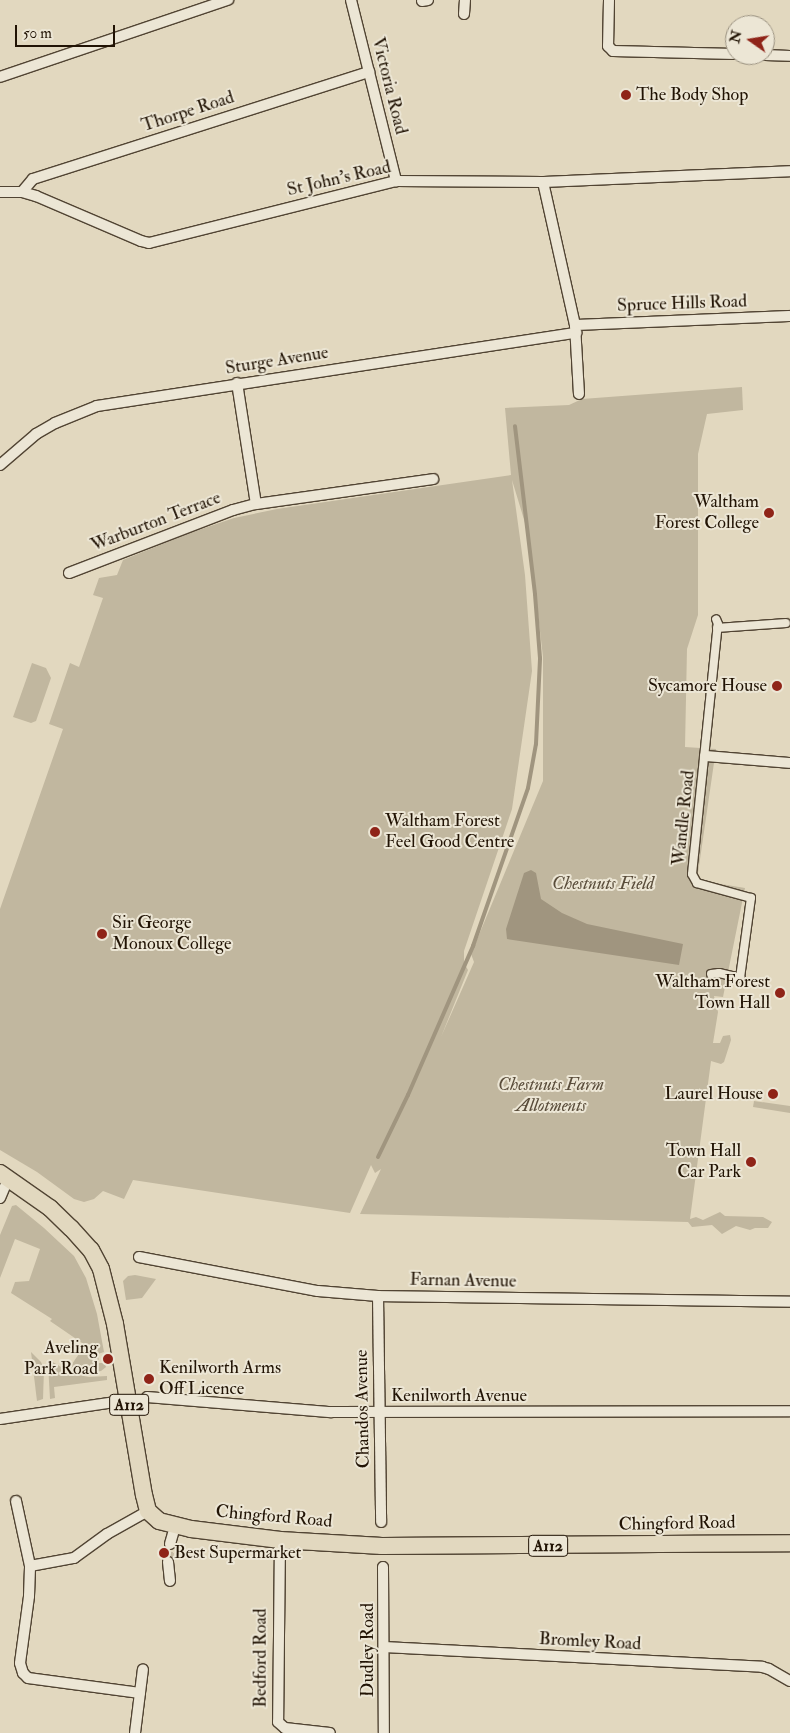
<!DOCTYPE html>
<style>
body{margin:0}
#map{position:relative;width:790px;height:1733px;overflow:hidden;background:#e2d8bf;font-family:"IM FELL Double Pica",serif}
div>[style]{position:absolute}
.green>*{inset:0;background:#c1b79f}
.water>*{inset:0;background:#a0957f}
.stream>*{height:4px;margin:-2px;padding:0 2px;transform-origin:2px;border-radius:2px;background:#a0957f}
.minor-tunnel>*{height:10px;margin-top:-5px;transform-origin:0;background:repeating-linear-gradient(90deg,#c5baa3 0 10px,transparent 0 15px)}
.roads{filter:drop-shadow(1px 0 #514433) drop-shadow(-1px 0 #514433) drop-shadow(0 1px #514433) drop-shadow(0 -1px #514433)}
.pedestrian>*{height:8px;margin:-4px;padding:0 4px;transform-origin:4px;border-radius:4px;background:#ece6d5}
.minor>*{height:10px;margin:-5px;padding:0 5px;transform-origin:5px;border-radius:5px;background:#ece6d5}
.primary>*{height:16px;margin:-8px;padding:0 8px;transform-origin:8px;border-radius:8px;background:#e2d8bf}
.dots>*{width:14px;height:14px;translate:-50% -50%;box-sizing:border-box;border:2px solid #ece6d5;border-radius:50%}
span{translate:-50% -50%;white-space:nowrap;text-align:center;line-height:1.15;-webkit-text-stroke:4px #ece6d5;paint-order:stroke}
.shield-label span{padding:1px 4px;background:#ece6d5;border:1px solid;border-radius:4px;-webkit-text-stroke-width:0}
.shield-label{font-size:16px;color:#211304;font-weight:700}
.street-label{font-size:18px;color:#211304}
.poi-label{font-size:18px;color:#211304}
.left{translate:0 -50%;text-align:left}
.right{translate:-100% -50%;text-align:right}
.park-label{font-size:18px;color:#594c3a;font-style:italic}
.north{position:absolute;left:725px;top:15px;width:50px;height:50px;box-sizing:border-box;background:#ece6d5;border:1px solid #9b9281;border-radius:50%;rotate:283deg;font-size:14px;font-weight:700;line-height:20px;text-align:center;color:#211304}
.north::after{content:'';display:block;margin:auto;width:18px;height:22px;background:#8f2418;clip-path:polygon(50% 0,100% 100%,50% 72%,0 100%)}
.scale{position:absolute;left:15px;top:25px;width:100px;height:22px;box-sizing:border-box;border:2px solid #211304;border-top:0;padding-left:6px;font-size:15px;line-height:18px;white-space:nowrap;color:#211304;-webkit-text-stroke:4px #ece6d5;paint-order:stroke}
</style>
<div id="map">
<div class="green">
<div style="clip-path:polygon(evenodd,742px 387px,743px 410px,707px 414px,698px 454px,698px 615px,687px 649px,685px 747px,716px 749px,697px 880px,745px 888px,723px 997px,714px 996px,718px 1012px,713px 1043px,720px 1043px,723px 1036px,730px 1035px,731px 1040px,724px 1062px,721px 1064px,711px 1061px,690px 1219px,696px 1217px,703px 1220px,720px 1212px,725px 1216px,763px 1217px,772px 1222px,768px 1228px,755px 1228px,750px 1230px,736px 1226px,722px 1234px,712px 1225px,692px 1227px,688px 1222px,360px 1214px,381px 1169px,375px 1173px,371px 1165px,350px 1213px,133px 1180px,124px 1199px,103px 1191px,94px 1199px,84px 1202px,74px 1199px,37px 1172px,0 1150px,0 909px,63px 729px,49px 724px,70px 663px,79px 667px,103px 598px,93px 595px,99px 578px,117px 575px,123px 560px,187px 534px,234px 518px,277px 509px,511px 475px,505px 408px,569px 405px,582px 399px,742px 387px,512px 480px,529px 536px,543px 657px,543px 781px,471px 954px,474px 962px,441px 1037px,468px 970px,464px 963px,464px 951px,512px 809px,532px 671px,525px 575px,512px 480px)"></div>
<div style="clip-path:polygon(32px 663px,46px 668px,51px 678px,36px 721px,31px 723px,13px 717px)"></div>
<div style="clip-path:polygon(754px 1101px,790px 1106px,790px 1113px,753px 1107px)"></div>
<div style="clip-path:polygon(16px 1205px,44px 1228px,74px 1256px,86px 1278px,97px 1314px,104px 1352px,98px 1354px,99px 1363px,105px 1363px,106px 1367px,101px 1371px,87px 1373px,70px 1367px,85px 1345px,50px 1321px,52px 1319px,11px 1293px,15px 1282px,29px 1281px,40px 1249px,15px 1239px,0 1278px,0 1235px,12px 1206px)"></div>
<div style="clip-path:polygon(135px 1275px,156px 1279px,142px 1298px,126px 1300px,123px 1281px,128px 1276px)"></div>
<div style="clip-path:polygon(31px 1352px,41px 1362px,44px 1369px,43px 1399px,37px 1401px)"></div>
<div style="clip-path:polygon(51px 1361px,73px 1374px,89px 1377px,107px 1376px,107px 1380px,54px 1387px,55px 1398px,50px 1399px,48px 1364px)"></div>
</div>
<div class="water">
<div style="clip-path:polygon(531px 870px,536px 873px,541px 899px,562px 913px,587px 924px,683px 944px,679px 965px,507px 939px,506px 929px,524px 873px)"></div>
</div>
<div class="stream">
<div style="left:378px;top:1157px;width:69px;rotate:-64.2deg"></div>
<div style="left:408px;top:1095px;width:163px;rotate:-66.4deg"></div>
<div style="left:473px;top:946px;width:167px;rotate:-70.8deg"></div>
<div style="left:528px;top:788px;width:45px;rotate:-79.7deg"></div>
<div style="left:536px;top:744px;width:86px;rotate:-87.3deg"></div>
<div style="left:540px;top:658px;width:64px;rotate:-94.5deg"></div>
<div style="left:535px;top:594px;width:169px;rotate:-96.8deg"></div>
</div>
<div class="minor-tunnel">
<div style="left:168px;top:1562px;width:18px;rotate:-84deg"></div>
</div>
<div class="roads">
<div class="pedestrian">
<div style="left:717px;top:628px;width:69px;rotate:-4.1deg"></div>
<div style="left:711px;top:974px;width:8px;rotate:-7deg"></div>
<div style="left:719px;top:973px;width:22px;rotate:13deg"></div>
<div style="left:740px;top:978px;width:81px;rotate:-82.2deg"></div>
<div style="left:751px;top:898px;width:56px;rotate:-164.5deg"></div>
<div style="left:697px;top:883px;width:10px;rotate:-119deg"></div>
<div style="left:692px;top:874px;width:251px;rotate:-84.1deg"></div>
<div style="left:718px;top:624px;width:5px;rotate:-112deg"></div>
</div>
<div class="minor">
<div style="left:351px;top:0;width:187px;rotate:76deg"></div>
<div style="left:609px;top:0;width:46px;rotate:91.2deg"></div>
<div style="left:608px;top:46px;width:7px;rotate:45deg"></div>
<div style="left:613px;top:51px;width:122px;rotate:1.4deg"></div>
<div style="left:422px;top:1px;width:6px;rotate:-9deg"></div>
<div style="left:464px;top:14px;width:14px;rotate:-86deg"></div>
<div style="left:765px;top:55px;width:25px;rotate:2deg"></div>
<div style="left:0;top:77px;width:241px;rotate:-18.7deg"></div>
<div style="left:543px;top:182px;width:147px;rotate:77.4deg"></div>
<div style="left:575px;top:325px;width:69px;rotate:86.7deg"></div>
<div style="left:0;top:192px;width:22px"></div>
<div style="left:22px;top:192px;width:15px;rotate:16deg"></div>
<div style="left:36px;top:196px;width:114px;rotate:23.2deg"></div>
<div style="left:141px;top:241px;width:8px;rotate:14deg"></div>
<div style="left:149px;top:243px;width:255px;rotate:-14.1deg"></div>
<div style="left:396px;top:181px;width:147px;rotate:0.4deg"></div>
<div style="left:543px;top:182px;width:247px;rotate:-2.5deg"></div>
<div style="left:22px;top:192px;width:17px;rotate:-50deg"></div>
<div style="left:33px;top:179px;width:353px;rotate:-17.7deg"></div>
<div style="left:575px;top:325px;width:215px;rotate:-2.4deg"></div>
<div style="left:237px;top:383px;width:122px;rotate:81.1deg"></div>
<div style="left:0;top:465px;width:48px;rotate:-40.7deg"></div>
<div style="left:36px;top:434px;width:22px;rotate:-30deg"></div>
<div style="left:55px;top:423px;width:45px;rotate:-22deg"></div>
<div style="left:97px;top:406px;width:485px;rotate:-8.7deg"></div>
<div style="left:69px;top:573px;width:176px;rotate:-21deg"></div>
<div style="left:233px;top:510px;width:24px;rotate:-15deg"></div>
<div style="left:256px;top:504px;width:179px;rotate:-8deg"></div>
<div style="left:705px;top:756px;width:85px;rotate:4.7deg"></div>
<div style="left:0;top:1198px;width:21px;rotate:-67deg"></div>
<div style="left:139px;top:1257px;width:182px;rotate:10.8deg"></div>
<div style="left:318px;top:1291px;width:60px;rotate:4.8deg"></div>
<div style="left:378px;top:1296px;width:412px;rotate:0.8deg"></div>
<div style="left:378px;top:1296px;width:226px;rotate:89.2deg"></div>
<div style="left:147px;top:1397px;width:185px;rotate:4.7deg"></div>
<div style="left:331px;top:1412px;width:459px;rotate:-0.1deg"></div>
<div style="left:0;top:1419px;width:129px;rotate:-8.4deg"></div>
<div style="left:16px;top:1501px;width:66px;rotate:77.8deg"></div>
<div style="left:280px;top:1540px;width:182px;rotate:90.6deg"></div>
<div style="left:278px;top:1722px;width:9px;rotate:41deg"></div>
<div style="left:285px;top:1728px;width:45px;rotate:6.3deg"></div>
<div style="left:170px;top:1544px;width:19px;rotate:-74deg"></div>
<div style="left:168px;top:1562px;width:19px;rotate:84deg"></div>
<div style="left:383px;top:1567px;width:166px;rotate:89.7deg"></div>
<div style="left:384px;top:1647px;width:379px;rotate:3deg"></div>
<div style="left:762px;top:1667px;width:7px;rotate:16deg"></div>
<div style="left:769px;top:1669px;width:24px;rotate:30deg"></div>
<div style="left:140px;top:1693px;width:113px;rotate:-172.4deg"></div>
<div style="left:28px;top:1678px;width:7px;rotate:-135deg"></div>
<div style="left:23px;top:1673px;width:10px;rotate:-107deg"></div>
<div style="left:20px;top:1663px;width:68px;rotate:-82.3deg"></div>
<div style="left:29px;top:1596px;width:30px;rotate:-88deg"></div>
<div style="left:30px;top:1566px;width:45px;rotate:-10.3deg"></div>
<div style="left:74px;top:1558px;width:41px;rotate:-36deg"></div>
<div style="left:107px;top:1534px;width:47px;rotate:-29.3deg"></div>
<div style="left:135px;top:1733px;width:64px;rotate:-82.9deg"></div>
</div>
<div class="primary">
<div style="left:0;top:1173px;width:61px;rotate:35deg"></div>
<div style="left:50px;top:1208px;width:29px;rotate:44deg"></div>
<div style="left:71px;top:1228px;width:30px;rotate:48deg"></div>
<div style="left:91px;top:1250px;width:21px;rotate:62deg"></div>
<div style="left:101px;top:1269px;width:57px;rotate:75.7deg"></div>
<div style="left:115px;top:1324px;width:173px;rotate:80.4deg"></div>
<div style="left:144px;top:1495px;width:16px;rotate:76deg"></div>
<div style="left:148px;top:1511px;width:15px;rotate:42deg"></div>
<div style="left:159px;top:1521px;width:33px;rotate:14deg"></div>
<div style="left:191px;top:1529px;width:90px;rotate:7deg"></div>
<div style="left:280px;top:1540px;width:102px;rotate:3.4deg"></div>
<div style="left:382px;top:1546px;width:408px;rotate:-0.4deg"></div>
</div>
</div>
<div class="dots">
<div style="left:626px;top:95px;background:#8f2418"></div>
<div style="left:769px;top:513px;background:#8f2418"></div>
<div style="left:777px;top:686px;background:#8f2418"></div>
<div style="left:375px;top:832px;background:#8f2418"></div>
<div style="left:102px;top:934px;background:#8f2418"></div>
<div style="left:780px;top:993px;background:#8f2418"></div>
<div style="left:773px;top:1094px;background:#8f2418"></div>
<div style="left:751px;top:1162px;background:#8f2418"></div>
<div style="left:108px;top:1359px;background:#8f2418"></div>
<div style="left:149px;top:1379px;background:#8f2418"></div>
<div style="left:164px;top:1553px;background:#8f2418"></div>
</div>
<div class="shield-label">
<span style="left:129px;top:1405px">A112</span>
<span style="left:548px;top:1546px">A112</span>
</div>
<div class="street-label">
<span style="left:389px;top:86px;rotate:76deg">Victoria Road</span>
<span style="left:188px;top:112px;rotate:-18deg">Thorpe Road</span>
<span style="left:339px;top:179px;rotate:-13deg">St John's Road</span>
<span style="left:682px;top:304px;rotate:-2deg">Spruce Hills Road</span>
<span style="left:277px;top:361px;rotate:-9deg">Sturge Avenue</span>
<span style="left:156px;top:522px;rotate:-21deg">Warburton Terrace</span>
<span style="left:684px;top:818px;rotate:-84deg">Wandle Road</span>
<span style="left:463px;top:1281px;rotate:1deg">Farnan Avenue</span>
<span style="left:459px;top:1396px">Kenilworth Avenue</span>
<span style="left:363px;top:1409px;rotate:-91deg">Chandos Avenue</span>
<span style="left:274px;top:1517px;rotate:5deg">Chingford Road</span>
<span style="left:677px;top:1524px;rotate:-1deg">Chingford Road</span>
<span style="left:590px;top:1642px;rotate:3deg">Bromley Road</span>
<span style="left:368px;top:1650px;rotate:-90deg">Dudley Road</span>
<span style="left:261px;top:1658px;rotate:-90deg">Bedford Road</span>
</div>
<div class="poi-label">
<span class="left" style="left:636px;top:95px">The Body Shop</span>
<span class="right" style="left:759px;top:513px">Waltham<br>Forest College</span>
<span class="right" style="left:767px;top:686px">Sycamore House</span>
<span class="left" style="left:385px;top:832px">Waltham Forest<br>Feel Good Centre</span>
<span class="left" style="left:112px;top:934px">Sir George<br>Monoux College</span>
<span class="right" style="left:770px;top:993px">Waltham Forest<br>Town Hall</span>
<span class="right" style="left:763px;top:1094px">Laurel House</span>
<span class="right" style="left:741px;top:1162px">Town Hall<br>Car Park</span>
<span class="right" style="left:98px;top:1359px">Aveling<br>Park Road</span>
<span class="left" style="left:159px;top:1379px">Kenilworth Arms<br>Off Licence</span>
<span class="left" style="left:174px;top:1553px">Best Supermarket</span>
</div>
<div class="park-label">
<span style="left:603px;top:884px">Chestnuts Field</span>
<span style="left:551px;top:1096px">Chestnuts Farm<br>Allotments</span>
</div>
<div class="north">N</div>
<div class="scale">50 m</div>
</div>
